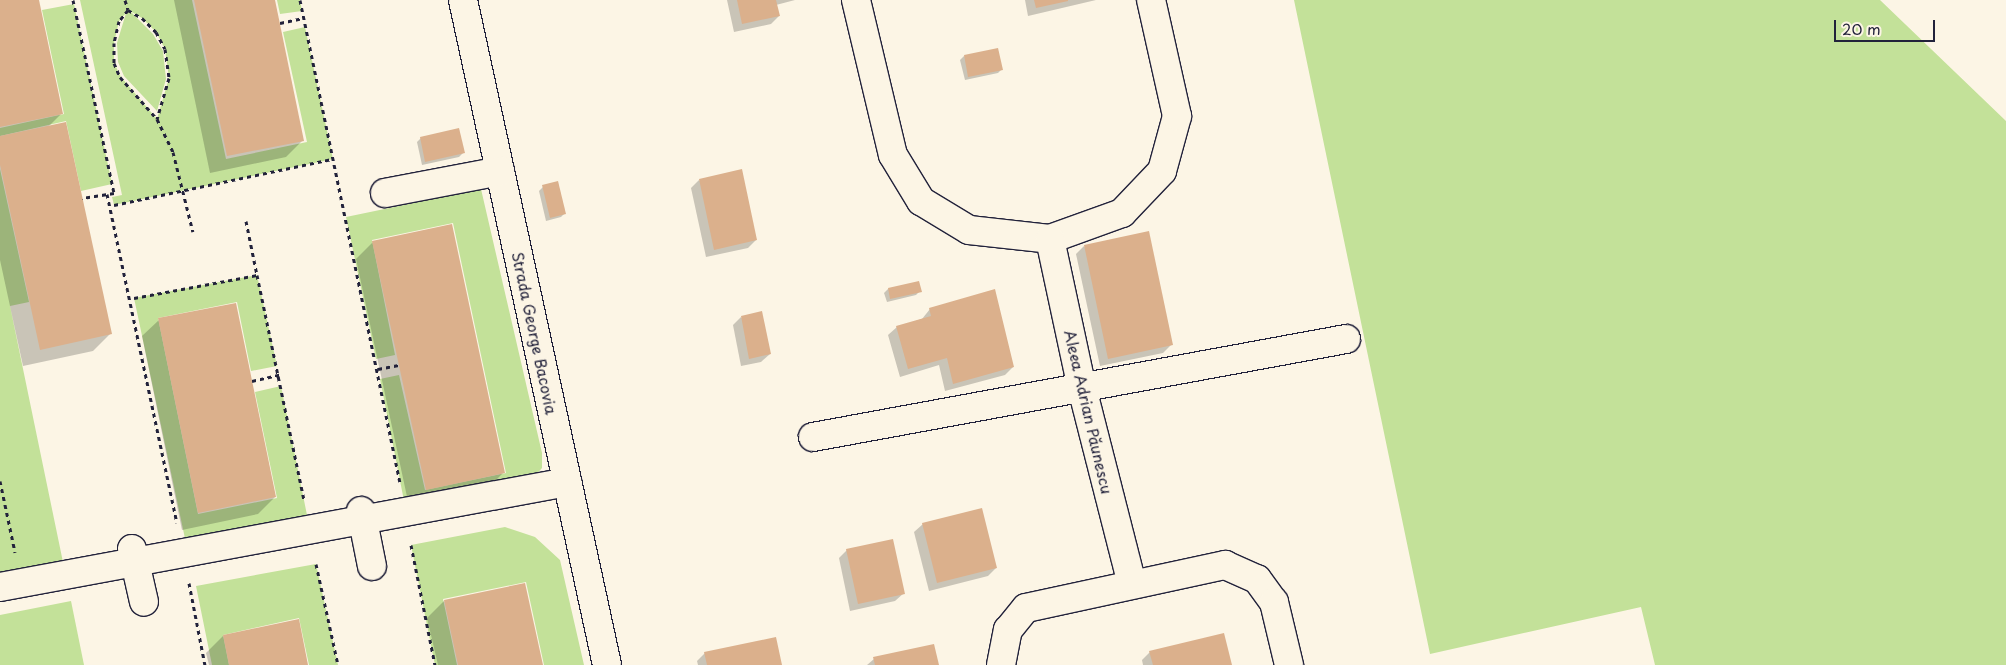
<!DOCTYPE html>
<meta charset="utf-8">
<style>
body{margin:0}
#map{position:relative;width:2006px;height:665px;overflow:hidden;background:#fcf5e5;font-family:"Playpen Sans",sans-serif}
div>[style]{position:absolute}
.green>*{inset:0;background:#c3e199}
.shadow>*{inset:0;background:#0003}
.building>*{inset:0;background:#dbb08c}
.path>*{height:3px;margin-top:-1.5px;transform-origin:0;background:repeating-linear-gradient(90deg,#22223b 0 4px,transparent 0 8px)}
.roads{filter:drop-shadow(1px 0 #22223b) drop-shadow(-1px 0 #22223b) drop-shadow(0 1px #22223b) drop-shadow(0 -1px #22223b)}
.minor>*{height:28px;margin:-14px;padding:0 14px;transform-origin:14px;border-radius:14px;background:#fcf5e5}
span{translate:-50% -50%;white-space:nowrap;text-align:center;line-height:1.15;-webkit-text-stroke:4px #fcf5e5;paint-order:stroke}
.street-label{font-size:15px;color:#22223b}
.scale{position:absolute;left:1834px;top:20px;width:101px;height:22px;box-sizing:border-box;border:2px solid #22223b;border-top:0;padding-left:6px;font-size:15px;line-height:18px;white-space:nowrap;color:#22223b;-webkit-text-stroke:4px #fcf5e5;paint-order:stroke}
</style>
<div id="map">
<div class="green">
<div style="clip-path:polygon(evenodd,80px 0,192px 0,226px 159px,307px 142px,283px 32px,305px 27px,333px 159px,114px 205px,112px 197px,122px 195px,80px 0,130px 11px,142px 18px,156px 32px,165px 49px,169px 78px,157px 119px,121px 77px,114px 63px,114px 43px,119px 21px,126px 13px,117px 43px,118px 62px,124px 76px,157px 111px,166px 79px,163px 51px,153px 34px,130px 11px)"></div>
<div style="clip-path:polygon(277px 0,300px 0,302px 11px,280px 14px)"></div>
<div style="clip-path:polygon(1294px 0,1880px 0,2006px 121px,2006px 665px,1655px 665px,1641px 607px,1430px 654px)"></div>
<div style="clip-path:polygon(74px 4px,112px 184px,81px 191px,66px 121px,0 136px,0 128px,64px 114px,42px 10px)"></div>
<div style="clip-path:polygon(0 169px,29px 302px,10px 306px,64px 567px,0 579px)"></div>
<div style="clip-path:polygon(481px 189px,542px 453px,542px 468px,528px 484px,404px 501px,380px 379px,399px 375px,425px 490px,506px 473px,453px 223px,372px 240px,395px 355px,376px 359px,346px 217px)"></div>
<div style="clip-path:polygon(257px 275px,277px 366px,251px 371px,237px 302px,158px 318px,198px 514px,277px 498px,255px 392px,281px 386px,309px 525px,187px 548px,134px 298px)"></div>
<div style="clip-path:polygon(505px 527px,535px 537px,560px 560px,584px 665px,544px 665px,526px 582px,443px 599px,457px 665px,435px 665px,411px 545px)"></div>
<div style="clip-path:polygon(316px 564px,338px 665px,309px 665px,299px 618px,223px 635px,229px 665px,212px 665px,196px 586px)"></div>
<div style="clip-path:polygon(71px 601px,84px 665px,0 665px,0 615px)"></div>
</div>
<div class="shadow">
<div style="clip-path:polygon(0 0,38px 0,62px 113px,48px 127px,110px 334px,93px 351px,23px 366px,0 260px)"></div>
<div style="clip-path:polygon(174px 0,274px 0,303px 140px,286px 157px,210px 173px)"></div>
<div style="clip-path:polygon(727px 0,795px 0,776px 5px,779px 16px,771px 24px,734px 32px)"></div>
<div style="clip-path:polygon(1025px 0,1096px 0,1028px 16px)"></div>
<div style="clip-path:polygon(964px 56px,1002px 69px,998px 73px,965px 80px,960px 60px)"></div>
<div style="clip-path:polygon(421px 138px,463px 153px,459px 157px,422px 165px,417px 142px)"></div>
<div style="clip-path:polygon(699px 180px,756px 240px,748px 248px,706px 257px,691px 188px)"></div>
<div style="clip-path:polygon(543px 187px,565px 213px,561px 217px,546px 221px,539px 191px)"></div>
<div style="clip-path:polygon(373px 242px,504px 472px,487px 489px,409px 506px,356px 259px)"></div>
<div style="clip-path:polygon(1084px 246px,1171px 345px,1163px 353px,1100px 366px,1076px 254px)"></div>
<div style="clip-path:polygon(888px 289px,920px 291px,916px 295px,887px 302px,884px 293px)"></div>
<div style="clip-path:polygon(930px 309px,1013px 367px,1005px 375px,945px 391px,939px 365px,900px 377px,888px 335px,897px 327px,922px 319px)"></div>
<div style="clip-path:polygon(741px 317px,770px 354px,761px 362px,741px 366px,733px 325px)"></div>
<div style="clip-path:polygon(159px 320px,275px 497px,258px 514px,182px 530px,142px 336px)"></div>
<div style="clip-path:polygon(923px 524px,996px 568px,988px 576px,929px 591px,914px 532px)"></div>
<div style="clip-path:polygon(847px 550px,904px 593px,895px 601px,850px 611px,839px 558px)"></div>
<div style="clip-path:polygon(444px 601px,541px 665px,438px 665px,427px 618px)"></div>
<div style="clip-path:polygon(223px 636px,307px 665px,209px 665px,206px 653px)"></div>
<div style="clip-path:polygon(1150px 652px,1231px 665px,1143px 665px,1142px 660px)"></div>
<div style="clip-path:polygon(705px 653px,781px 665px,698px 665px,697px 661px)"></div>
<div style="clip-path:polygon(874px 659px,937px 665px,867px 665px)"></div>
</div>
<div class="building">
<div style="clip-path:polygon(0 0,39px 0,63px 114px,0 127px)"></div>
<div style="clip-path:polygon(194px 0,275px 0,304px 141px,227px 156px)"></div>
<div style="clip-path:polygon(737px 0,776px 0,780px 16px,742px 24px)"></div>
<div style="clip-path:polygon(1034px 0,1068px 0,1068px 1px,1036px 8px)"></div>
<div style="clip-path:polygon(998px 48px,1003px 70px,968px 77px,964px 55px)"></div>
<div style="clip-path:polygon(66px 122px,112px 334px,40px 350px,0 165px,0 136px)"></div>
<div style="clip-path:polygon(459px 128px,465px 153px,425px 162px,420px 137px)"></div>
<div style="clip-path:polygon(742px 169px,757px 240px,714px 250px,699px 179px)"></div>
<div style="clip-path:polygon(558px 181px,566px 214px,550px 218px,542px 185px)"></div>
<div style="clip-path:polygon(452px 224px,505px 473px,426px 490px,372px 241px)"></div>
<div style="clip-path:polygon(1149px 231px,1173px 345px,1108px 359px,1084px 245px)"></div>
<div style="clip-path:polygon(919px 281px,922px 292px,890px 299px,888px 288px)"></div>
<div style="clip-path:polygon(995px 289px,1014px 367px,953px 384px,947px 358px,908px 369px,896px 326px,931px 316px,929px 308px)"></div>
<div style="clip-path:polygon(236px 303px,276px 497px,198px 513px,158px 318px)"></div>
<div style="clip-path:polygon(762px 311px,771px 354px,749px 359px,741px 316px)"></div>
<div style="clip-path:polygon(982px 508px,997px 568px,937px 583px,922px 523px)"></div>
<div style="clip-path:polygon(893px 539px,905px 594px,858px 604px,846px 549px)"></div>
<div style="clip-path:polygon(525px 583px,543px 665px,458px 665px,444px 600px)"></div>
<div style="clip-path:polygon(299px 619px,308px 665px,229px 665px,223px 635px)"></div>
<div style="clip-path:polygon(1224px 633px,1232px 665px,1153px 665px,1149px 651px)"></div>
<div style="clip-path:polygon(776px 637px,782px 665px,707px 665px,704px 652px)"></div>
<div style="clip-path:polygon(934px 644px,939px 665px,875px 665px,873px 657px)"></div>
</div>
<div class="path">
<div style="left:73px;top:0;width:197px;rotate:78deg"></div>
<div style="left:114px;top:193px;width:32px;rotate:171deg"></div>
<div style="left:125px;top:0;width:10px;rotate:73deg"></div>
<div style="left:128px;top:10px;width:16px;rotate:30deg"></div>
<div style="left:142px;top:18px;width:20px;rotate:45deg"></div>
<div style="left:156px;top:32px;width:19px;rotate:62deg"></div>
<div style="left:165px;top:49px;width:29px;rotate:82deg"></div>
<div style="left:169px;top:78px;width:43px;rotate:106.3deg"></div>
<div style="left:300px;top:0;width:492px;rotate:78.3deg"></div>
<div style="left:128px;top:10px;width:14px;rotate:129deg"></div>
<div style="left:119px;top:21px;width:23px;rotate:103deg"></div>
<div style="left:114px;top:43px;width:20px;rotate:90deg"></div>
<div style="left:114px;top:63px;width:15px;rotate:67deg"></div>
<div style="left:120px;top:77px;width:56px;rotate:48.6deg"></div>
<div style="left:157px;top:119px;width:37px;rotate:64deg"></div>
<div style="left:173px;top:152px;width:82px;rotate:76deg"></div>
<div style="left:280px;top:23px;width:25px;rotate:-12deg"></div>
<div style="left:107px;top:194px;width:336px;rotate:78deg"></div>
<div style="left:114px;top:205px;width:224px;rotate:-11.9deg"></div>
<div style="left:246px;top:221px;width:55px;rotate:78.5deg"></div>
<div style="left:134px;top:298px;width:125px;rotate:-10.6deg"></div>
<div style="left:257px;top:275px;width:229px;rotate:78.2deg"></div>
<div style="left:378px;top:369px;width:21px;rotate:-11deg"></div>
<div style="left:252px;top:381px;width:28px;rotate:-13deg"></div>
<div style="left:0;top:481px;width:73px;rotate:78.1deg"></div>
<div style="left:411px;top:545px;width:122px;rotate:78.7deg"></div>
<div style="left:316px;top:564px;width:103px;rotate:77.7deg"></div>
<div style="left:189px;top:583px;width:84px;rotate:79deg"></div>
</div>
<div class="roads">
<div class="minor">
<div style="left:463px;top:0;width:680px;rotate:77.78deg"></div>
<div style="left:856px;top:0;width:159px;rotate:76.6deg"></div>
<div style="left:893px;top:155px;width:54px;rotate:58.7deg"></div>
<div style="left:921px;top:201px;width:56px;rotate:31.1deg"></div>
<div style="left:969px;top:230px;width:81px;rotate:6.3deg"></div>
<div style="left:1050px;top:239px;width:77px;rotate:-19.9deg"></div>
<div style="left:1122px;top:213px;width:58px;rotate:-46.4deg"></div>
<div style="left:1162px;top:171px;width:57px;rotate:-74.7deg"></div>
<div style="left:1177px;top:116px;width:119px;rotate:-102.6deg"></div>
<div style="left:385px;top:193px;width:117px;rotate:-10.8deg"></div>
<div style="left:1050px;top:239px;width:152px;rotate:77.9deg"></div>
<div style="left:1082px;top:388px;width:202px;rotate:75.7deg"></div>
<div style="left:813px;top:437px;width:542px;rotate:-10.42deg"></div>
<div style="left:361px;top:511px;width:56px;rotate:78.7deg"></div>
<div style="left:132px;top:549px;width:54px;rotate:77.2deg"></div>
<div style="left:0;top:587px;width:577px;rotate:-10.49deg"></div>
<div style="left:1001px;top:665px;width:36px;rotate:-79deg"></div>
<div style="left:1008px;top:630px;width:28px;rotate:-51deg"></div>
<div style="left:1026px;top:608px;width:204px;rotate:-12.2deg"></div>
<div style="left:1225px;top:565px;width:35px;rotate:24deg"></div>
<div style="left:1257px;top:579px;width:29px;rotate:54deg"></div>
<div style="left:1274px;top:602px;width:65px;rotate:76.6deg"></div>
</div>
</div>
<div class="street-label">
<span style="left:535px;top:333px;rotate:78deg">Strada George Bacovia</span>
<span style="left:1089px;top:412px;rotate:77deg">Aleea Adrian Păunescu</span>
</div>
<div class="scale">20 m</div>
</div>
